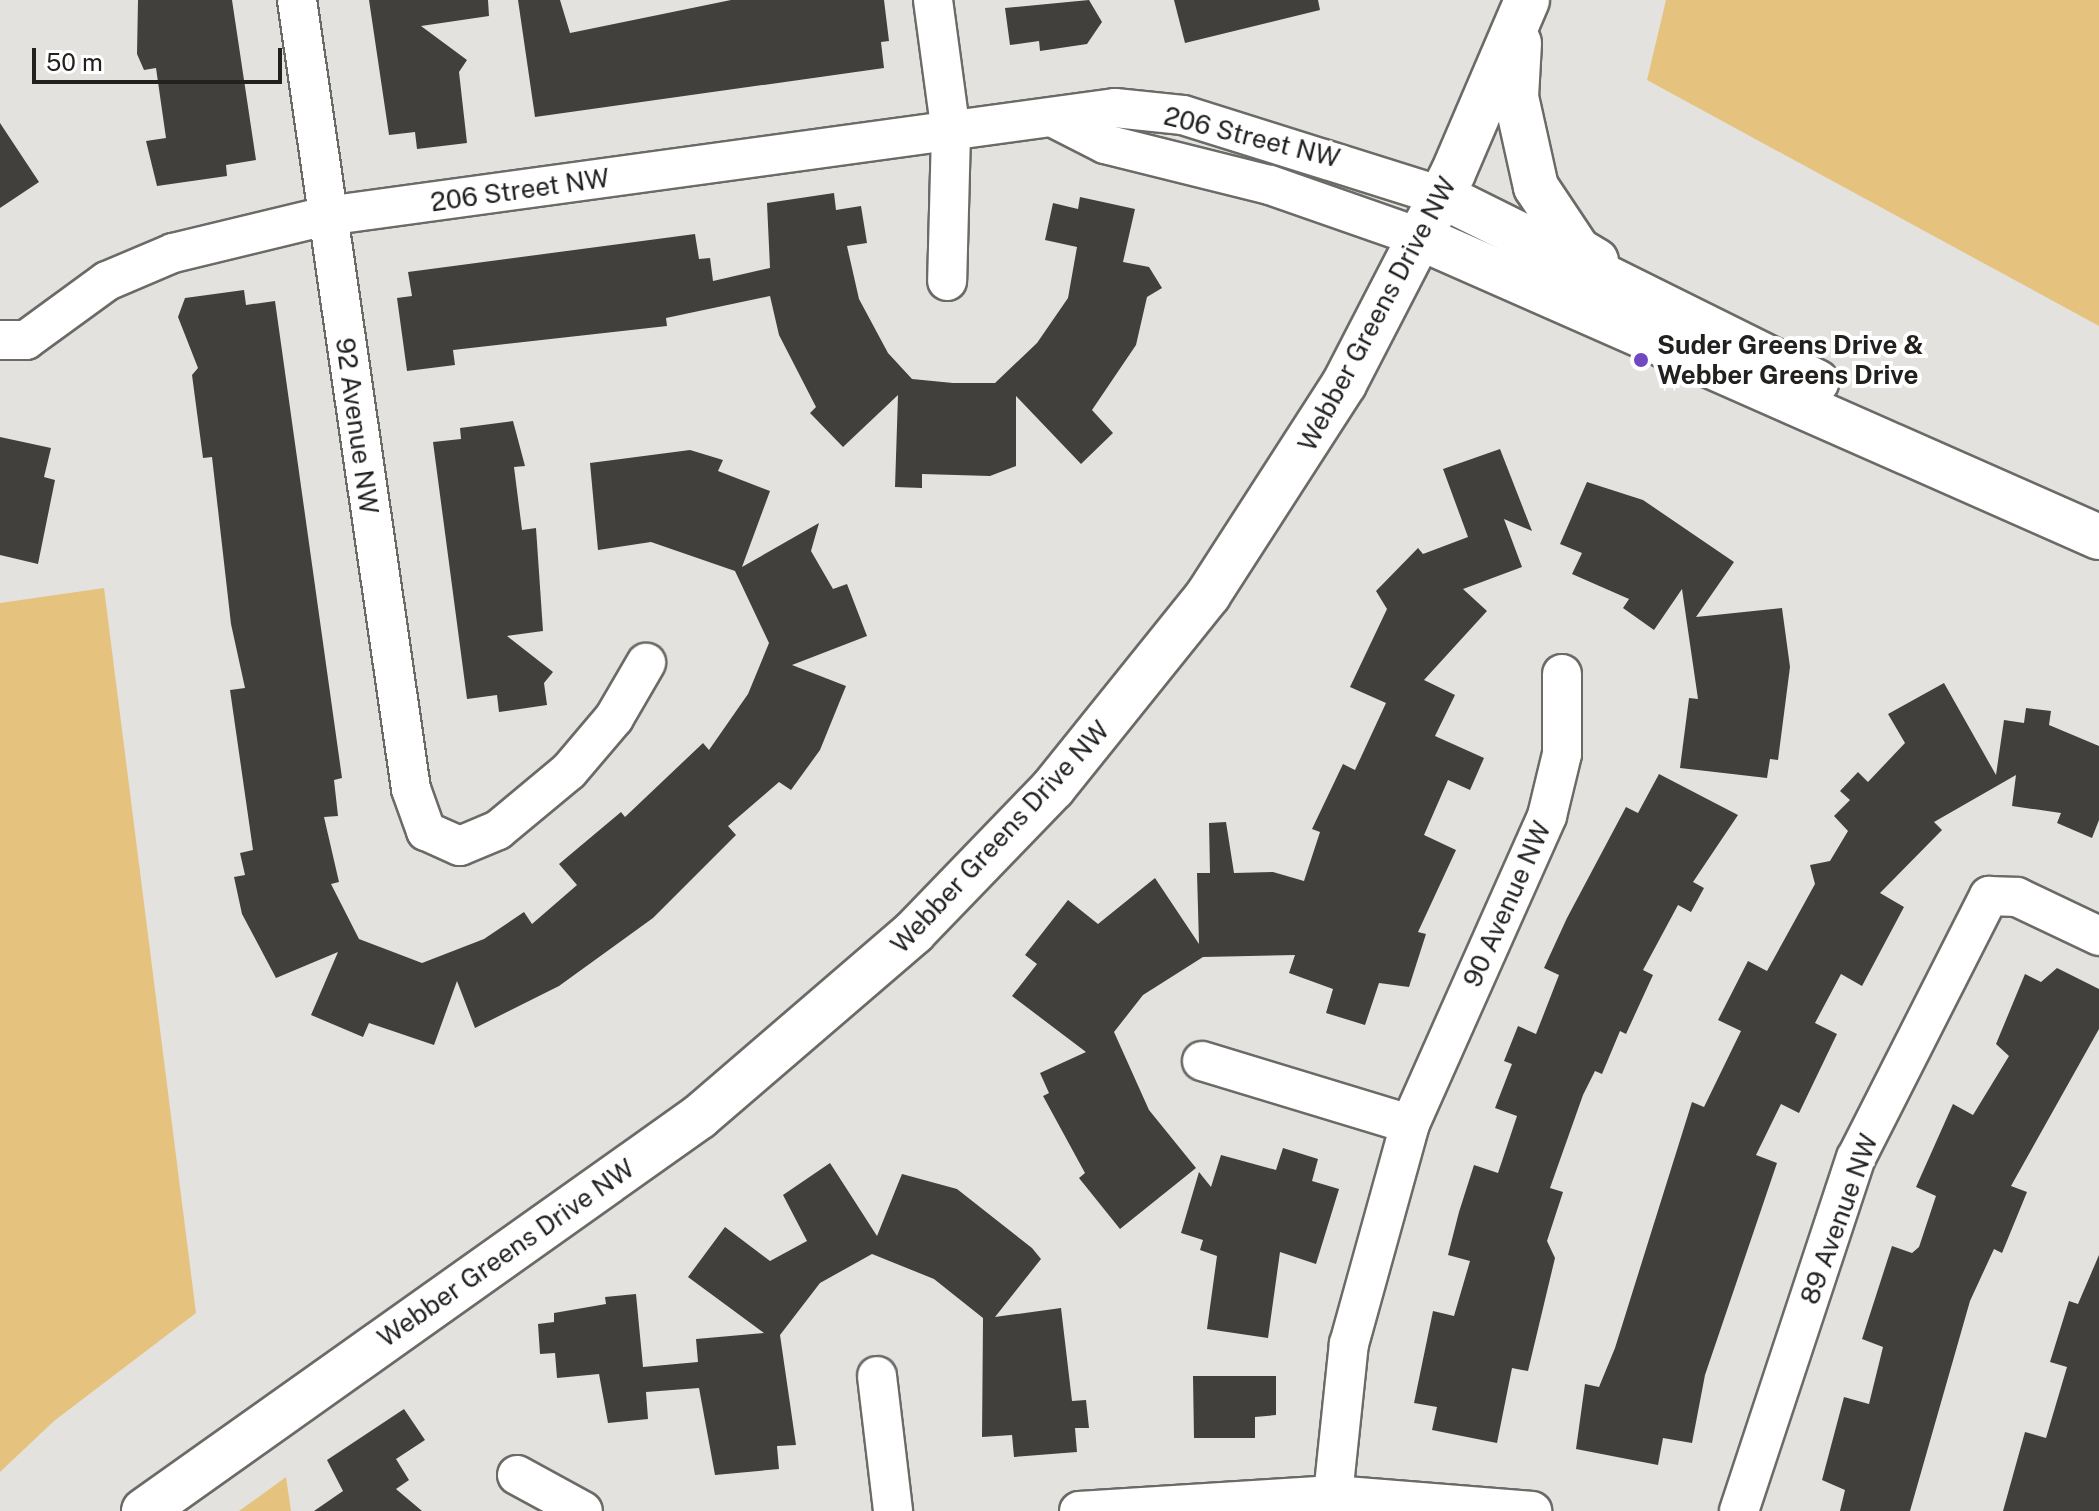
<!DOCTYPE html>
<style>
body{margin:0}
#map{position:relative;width:2099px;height:1511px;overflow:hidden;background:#e4e2de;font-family:"Public Sans",sans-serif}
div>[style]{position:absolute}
.green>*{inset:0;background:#e5c37f}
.building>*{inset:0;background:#42403d}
.roads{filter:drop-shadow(2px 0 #6c6a67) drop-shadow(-2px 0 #6c6a67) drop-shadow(0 2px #6c6a67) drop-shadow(0 -2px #6c6a67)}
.street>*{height:38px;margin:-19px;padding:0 19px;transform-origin:19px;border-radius:19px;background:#fff}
.secondary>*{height:44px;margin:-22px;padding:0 22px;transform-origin:22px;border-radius:22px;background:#fff}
.dots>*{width:22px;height:22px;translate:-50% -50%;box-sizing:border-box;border:4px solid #fff;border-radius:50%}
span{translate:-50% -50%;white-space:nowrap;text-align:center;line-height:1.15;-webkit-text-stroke:8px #fff;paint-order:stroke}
.street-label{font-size:26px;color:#222120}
.poi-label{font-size:26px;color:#222120;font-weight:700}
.left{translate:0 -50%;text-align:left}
.scale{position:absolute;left:32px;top:48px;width:250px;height:36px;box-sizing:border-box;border:4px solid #222120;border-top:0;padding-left:10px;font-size:24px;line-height:28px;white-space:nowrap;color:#222120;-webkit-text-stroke:6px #fff;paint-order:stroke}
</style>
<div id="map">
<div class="green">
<div style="clip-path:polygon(1666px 0,2099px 0,2099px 326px,1647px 80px)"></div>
<div style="clip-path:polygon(104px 588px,196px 1313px,54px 1421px,0 1472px,0 603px)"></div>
<div style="clip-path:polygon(286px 1477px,291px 1511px,239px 1511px)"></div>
</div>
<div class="building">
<div style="clip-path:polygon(138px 0,232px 0,256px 160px,226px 165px,227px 176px,157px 186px,146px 141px,166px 138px,156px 68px,144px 70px,137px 54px)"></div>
<div style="clip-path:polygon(369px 0,488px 0,489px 16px,421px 26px,467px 60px,459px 72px,467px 143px,417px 149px,415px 132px,389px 135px)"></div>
<div style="clip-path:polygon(518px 0,560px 0,570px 33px,731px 0,884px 0,889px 41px,881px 42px,884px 68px,535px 117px)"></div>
<div style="clip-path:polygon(1089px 0,1102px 22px,1087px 44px,1040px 51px,1039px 41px,1010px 45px,1005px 8px)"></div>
<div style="clip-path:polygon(1174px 0,1318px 0,1320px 10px,1185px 43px)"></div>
<div style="clip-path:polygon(0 123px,39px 182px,0 208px)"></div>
<div style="clip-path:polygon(834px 193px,836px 210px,861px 206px,867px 243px,847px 246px,859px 299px,888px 353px,912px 379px,953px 383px,995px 383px,1037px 343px,1068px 298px,1077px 247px,1045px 240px,1053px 203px,1078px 209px,1080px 197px,1135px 209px,1123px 262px,1149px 267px,1162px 288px,1147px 297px,1136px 345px,1092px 410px,1113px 433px,1081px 464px,1016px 396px,1016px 466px,990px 476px,922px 474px,922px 488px,895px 487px,898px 395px,843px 447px,810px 413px,816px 407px,779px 335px,770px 296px,666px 318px,667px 326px,453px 350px,455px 365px,407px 371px,397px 298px,412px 296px,408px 272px,695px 234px,699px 259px,710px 258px,713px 281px,770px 268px,767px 203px)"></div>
<div style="clip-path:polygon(244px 290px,246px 305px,275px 301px,342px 778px,334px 780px,338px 816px,324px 817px,339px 882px,331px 884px,359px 939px,422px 963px,484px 939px,524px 912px,532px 924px,577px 885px,559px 864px,621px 812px,625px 817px,703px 743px,709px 750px,748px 694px,769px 643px,735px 571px,651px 542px,598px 550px,590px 463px,690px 450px,723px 460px,718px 471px,770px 491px,742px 567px,819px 523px,811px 551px,833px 589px,847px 584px,867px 636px,792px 665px,846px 686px,820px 750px,791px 790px,779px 782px,728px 826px,736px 835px,653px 918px,559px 986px,475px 1028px,457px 981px,434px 1045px,369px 1023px,363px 1037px,311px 1015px,338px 952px,276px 978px,242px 914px,234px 877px,245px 875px,240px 853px,253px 850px,230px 690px,245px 688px,231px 624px,212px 457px,203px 458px,192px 375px,198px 368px,178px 317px,185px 298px)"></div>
<div style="clip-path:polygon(513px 421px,525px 466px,514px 467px,522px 530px,536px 528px,543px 631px,507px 636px,553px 672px,544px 683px,547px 705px,499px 712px,497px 695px,467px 699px,433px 442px,461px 439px,460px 428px)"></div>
<div style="clip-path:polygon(0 437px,51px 448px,44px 477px,55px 480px,38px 564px,0 555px)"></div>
<div style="clip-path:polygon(1500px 449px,1532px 531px,1504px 519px,1522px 567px,1463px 589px,1487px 611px,1424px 680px,1455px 695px,1435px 736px,1484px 758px,1470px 790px,1448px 780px,1424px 835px,1456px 850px,1418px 932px,1426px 934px,1409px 987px,1379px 983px,1365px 1025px,1326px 1013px,1333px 989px,1289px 973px,1295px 955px,1203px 957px,1143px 995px,1114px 1032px,1149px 1110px,1196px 1168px,1120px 1229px,1079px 1178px,1085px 1173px,1043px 1096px,1049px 1093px,1040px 1073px,1086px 1052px,1012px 996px,1037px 964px,1025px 955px,1068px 900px,1098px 924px,1155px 878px,1199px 944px,1197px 873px,1210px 873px,1209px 823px,1226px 822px,1234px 873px,1273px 872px,1304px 881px,1320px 832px,1312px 829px,1343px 764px,1355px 770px,1386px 703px,1350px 687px,1387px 609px,1376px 591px,1418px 548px,1423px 554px,1468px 537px,1443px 469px)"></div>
<div style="clip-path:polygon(1587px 482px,1643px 500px,1734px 562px,1696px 617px,1782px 608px,1790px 667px,1778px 760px,1770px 759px,1767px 778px,1680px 768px,1689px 698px,1698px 699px,1682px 589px,1654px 630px,1623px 608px,1629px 599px,1572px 574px,1582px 553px,1560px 544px)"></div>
<div style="clip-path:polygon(1944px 683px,1996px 775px,2004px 720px,2024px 723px,2026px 708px,2051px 711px,2049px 725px,2099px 746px,2099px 820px,2092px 838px,2057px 823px,2061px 813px,2012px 806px,2016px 775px,1934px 822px,1942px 830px,1880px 893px,1904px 907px,1862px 986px,1841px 974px,1815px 1023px,1837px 1034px,1799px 1113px,1781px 1104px,1756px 1155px,1777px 1163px,1705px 1375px,1692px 1443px,1663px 1438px,1658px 1465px,1576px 1449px,1585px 1384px,1599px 1387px,1615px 1348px,1692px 1102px,1704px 1107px,1741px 1031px,1718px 1020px,1748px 961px,1767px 971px,1815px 884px,1810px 865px,1830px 861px,1848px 831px,1834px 816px,1850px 800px,1840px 791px,1858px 772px,1868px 782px,1905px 743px,1888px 714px)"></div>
<div style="clip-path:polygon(1659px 774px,1738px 815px,1693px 882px,1704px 888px,1691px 912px,1678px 905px,1643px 970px,1653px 975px,1626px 1034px,1620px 1031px,1602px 1074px,1595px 1071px,1583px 1095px,1550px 1188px,1563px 1192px,1547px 1241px,1555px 1258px,1528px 1371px,1512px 1368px,1497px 1443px,1432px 1430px,1437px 1407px,1414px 1403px,1433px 1311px,1454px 1316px,1470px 1261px,1448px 1255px,1459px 1212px,1474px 1165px,1498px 1173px,1517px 1116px,1495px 1108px,1512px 1064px,1504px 1061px,1518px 1026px,1536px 1034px,1559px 975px,1544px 968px,1567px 918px,1626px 807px,1638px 813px)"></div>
<div style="clip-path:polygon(2057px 968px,2099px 989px,2099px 1029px,2011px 1186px,2027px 1192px,2002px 1253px,1994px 1249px,1970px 1301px,1910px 1511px,1840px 1511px,1845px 1490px,1822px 1480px,1844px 1397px,1869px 1404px,1883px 1347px,1862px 1339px,1892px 1246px,1912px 1253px,1919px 1247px,1936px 1196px,1916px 1187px,1953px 1104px,1973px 1115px,2009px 1056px,1996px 1044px,2025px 974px,2041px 982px)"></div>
<div style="clip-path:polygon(1283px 1148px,1318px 1159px,1312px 1181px,1339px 1189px,1316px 1264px,1280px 1252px,1268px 1338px,1207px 1329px,1217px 1256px,1200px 1250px,1203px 1240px,1181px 1233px,1199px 1172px,1211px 1187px,1221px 1155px,1276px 1170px)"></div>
<div style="clip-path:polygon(830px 1163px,877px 1236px,902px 1174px,957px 1189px,1032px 1248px,1041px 1259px,995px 1317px,1061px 1308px,1072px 1401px,1086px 1400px,1089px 1428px,1075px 1428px,1077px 1452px,1014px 1457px,1012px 1435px,982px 1437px,983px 1318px,934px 1279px,872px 1254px,820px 1283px,780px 1335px,796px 1445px,777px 1446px,779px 1469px,715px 1475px,699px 1388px,646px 1392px,648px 1419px,608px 1423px,599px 1374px,557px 1378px,555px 1353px,540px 1354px,538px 1324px,554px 1322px,554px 1313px,606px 1304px,605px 1297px,636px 1294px,643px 1367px,698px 1362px,696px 1339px,764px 1333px,688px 1277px,725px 1227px,770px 1261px,807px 1241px,783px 1195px)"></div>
<div style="clip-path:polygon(2099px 1255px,2099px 1511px,2003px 1511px,2025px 1432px,2046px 1438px,2067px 1367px,2050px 1362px,2069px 1301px,2078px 1304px)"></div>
<div style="clip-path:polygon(1193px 1376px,1276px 1376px,1276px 1415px,1255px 1417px,1255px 1438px,1194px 1438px)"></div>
<div style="clip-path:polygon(404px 1409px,425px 1440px,396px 1459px,409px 1480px,396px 1489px,422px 1511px,314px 1511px,343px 1491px,327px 1460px)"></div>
</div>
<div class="roads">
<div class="street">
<div style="left:297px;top:0;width:797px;rotate:81.78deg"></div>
<div style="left:411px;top:789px;width:45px;rotate:70.3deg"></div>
<div style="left:426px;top:831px;width:37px;rotate:24deg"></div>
<div style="left:460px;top:846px;width:41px;rotate:-22.8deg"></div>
<div style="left:498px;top:830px;width:92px;rotate:-39.7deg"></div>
<div style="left:569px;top:771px;width:70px;rotate:-49.7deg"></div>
<div style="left:614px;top:718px;width:64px;rotate:-59.8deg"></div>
<div style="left:933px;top:0;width:134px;rotate:82.3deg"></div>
<div style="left:951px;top:133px;width:148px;rotate:91.5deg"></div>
<div style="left:1058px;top:120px;width:53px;rotate:27.1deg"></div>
<div style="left:1105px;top:144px;width:170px;rotate:14deg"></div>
<div style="left:1270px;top:185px;width:160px;rotate:19.3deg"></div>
<div style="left:0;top:340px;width:26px"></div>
<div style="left:26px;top:340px;width:100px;rotate:-36.1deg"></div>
<div style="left:107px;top:281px;width:72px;rotate:-23deg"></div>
<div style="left:173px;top:253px;width:157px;rotate:-13.6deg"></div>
<div style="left:326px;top:216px;width:796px;rotate:-7.79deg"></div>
<div style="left:1115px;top:108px;width:68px;rotate:5.9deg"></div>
<div style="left:1183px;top:115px;width:271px;rotate:17.4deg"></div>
<div style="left:1202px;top:1061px;width:217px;rotate:16.9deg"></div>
<div style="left:877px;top:1376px;width:136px;rotate:83.2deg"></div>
<div style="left:517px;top:1475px;width:75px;rotate:28.6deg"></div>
<div style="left:1333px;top:1495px;width:152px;rotate:-84deg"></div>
<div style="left:1349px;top:1344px;width:228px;rotate:-74.5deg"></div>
<div style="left:1410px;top:1124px;width:337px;rotate:-66deg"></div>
<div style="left:1547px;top:816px;width:64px;rotate:-76.4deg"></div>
<div style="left:1562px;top:754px;width:80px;rotate:-90deg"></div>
<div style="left:1079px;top:1511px;width:255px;rotate:-3.6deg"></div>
<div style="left:1333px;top:1495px;width:200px;rotate:4.6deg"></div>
<div style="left:1739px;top:1511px;width:372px;rotate:-71.7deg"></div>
<div style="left:1856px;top:1158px;width:294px;rotate:-63.1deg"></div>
<div style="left:1989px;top:896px;width:28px;rotate:2deg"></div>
<div style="left:2017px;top:897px;width:91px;rotate:25.4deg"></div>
</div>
<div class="secondary">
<div style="left:1519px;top:43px;width:54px;rotate:93.2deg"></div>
<div style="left:1516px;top:97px;width:92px;rotate:77.5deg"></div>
<div style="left:1536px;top:187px;width:76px;rotate:56.3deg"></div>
<div style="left:1578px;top:250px;width:21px;rotate:31deg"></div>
<div style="left:1442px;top:196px;width:418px;rotate:26.4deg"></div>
<div style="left:1421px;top:238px;width:741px;rotate:23.8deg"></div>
<div style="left:144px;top:1511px;width:681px;rotate:-35.37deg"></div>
<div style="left:699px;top:1117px;width:284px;rotate:-40.7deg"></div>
<div style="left:914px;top:932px;width:200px;rotate:-46deg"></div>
<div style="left:1053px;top:788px;width:248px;rotate:-51.2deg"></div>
<div style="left:1208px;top:595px;width:251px;rotate:-57.2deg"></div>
<div style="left:1344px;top:384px;width:237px;rotate:-62.7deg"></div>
<div style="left:1453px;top:173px;width:188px;rotate:-66.8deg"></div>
</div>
</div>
<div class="dots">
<div style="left:1641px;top:360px;background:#7049c1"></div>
</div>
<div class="street-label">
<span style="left:1252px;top:137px;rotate:14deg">206 Street NW</span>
<span style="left:520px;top:190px;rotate:-8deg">206 Street NW</span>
<span style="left:1377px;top:314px;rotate:-62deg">Webber Greens Drive NW</span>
<span style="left:357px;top:426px;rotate:82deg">92 Avenue NW</span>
<span style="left:1000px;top:837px;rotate:-47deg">Webber Greens Drive NW</span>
<span style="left:1507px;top:904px;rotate:-66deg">90 Avenue NW</span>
<span style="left:1839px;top:1219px;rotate:-70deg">89 Avenue NW</span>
<span style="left:506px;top:1253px;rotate:-35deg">Webber Greens Drive NW</span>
</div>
<div class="poi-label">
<span class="left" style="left:1657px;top:360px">Suder Greens Drive &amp;<br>Webber Greens Drive</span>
</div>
<div class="scale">50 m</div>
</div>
